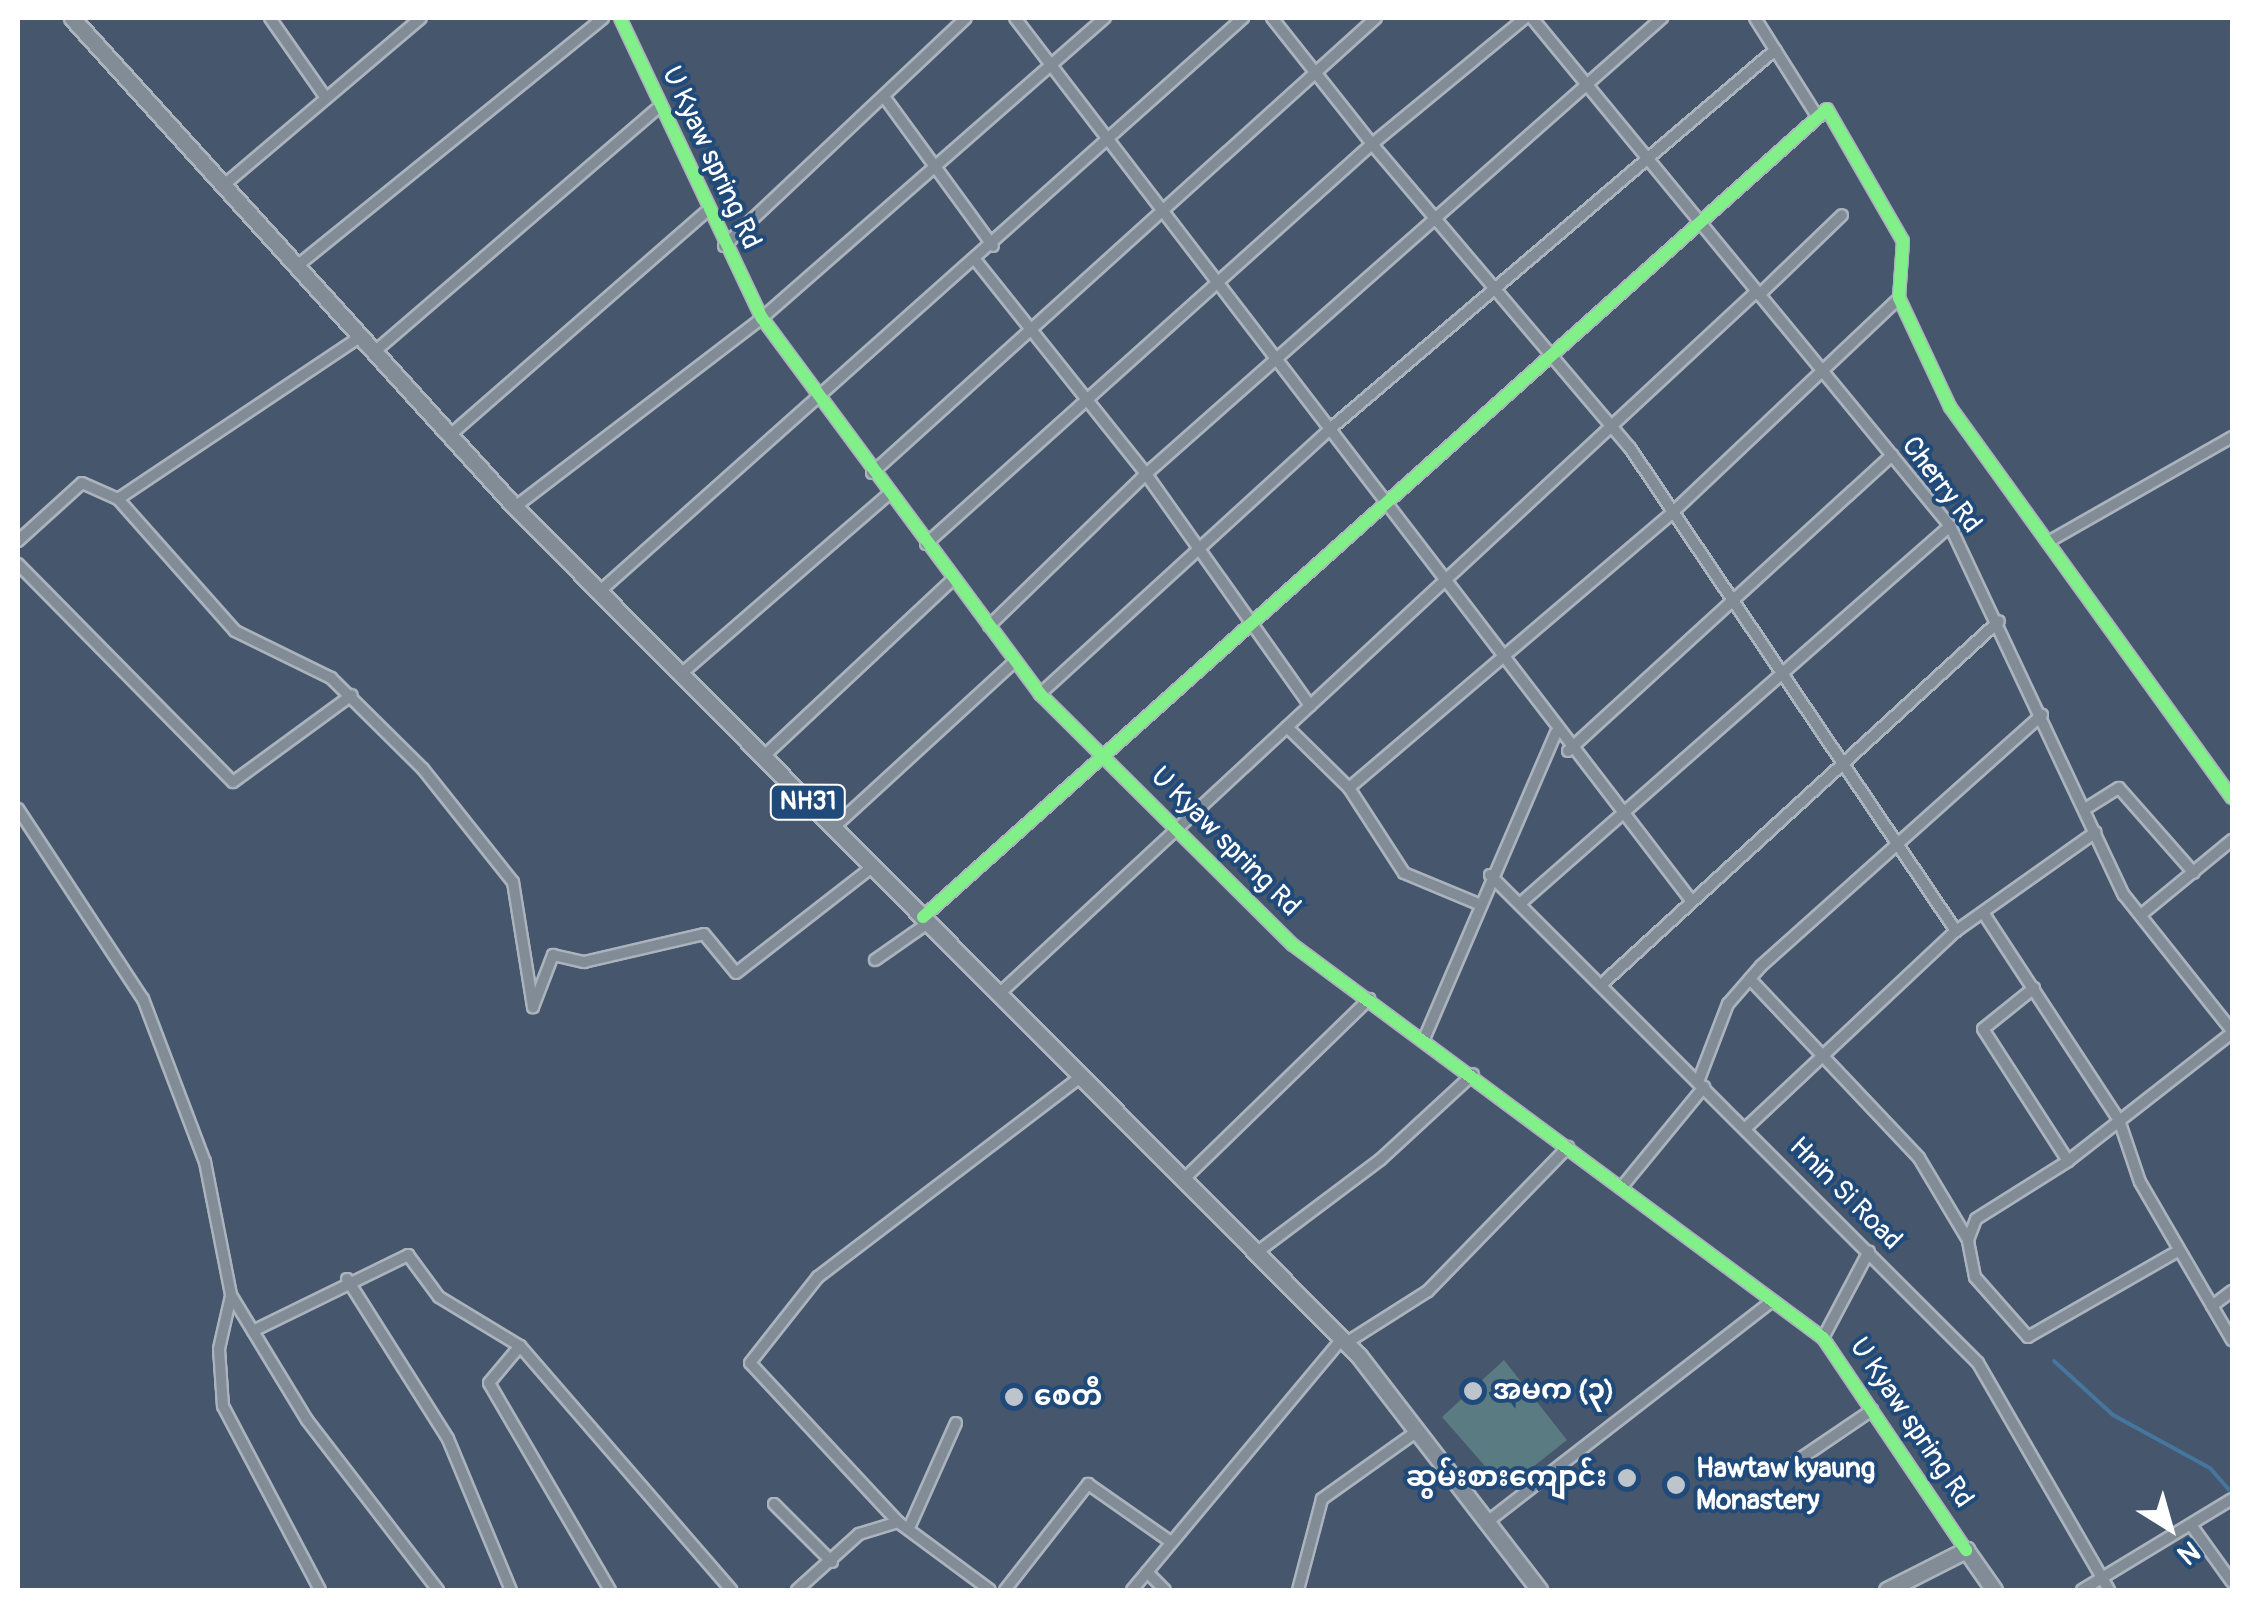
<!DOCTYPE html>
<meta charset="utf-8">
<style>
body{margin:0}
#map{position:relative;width:2250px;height:1608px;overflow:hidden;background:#45566d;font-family:Pangolin,"Noto Sans Myanmar",sans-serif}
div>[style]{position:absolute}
.green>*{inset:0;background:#5b7b82}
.stream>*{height:4px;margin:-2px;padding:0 2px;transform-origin:2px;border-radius:2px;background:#46759e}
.roads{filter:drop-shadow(2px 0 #abb3bd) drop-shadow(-2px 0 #abb3bd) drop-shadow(0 2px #abb3bd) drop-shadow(0 -2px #abb3bd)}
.minor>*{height:10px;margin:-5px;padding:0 5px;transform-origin:5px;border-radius:5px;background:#828c97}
.highway>*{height:15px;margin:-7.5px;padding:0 7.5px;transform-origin:7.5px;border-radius:7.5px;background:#828c97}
.cycleway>*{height:12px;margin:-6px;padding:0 6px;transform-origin:6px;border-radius:6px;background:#82f089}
.dots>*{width:28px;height:28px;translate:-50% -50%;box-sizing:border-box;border:5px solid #1f4a7a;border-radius:50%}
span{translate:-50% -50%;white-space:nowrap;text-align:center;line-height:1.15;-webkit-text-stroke:8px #1f4a7a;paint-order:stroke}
.shield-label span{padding:2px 8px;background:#1f4a7a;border:2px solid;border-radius:8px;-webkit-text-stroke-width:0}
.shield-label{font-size:25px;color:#fff;font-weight:700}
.street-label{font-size:28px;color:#fff}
.poi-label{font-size:28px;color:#fff;font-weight:700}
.left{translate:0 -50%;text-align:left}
.right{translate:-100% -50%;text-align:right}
.frame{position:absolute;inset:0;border:20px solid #fff;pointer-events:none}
.north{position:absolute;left:2120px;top:1478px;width:100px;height:100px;-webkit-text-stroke:8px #1f4a7a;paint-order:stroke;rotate:143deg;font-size:28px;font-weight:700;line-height:40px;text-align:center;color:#fff}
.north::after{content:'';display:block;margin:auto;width:35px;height:45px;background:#fff;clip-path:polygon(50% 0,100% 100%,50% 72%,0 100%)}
</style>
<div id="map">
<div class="green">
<div style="clip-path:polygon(1504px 1360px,1567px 1440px,1505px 1489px,1442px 1417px)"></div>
</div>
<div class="stream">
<div style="left:2054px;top:1361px;width:80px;rotate:42.5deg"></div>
<div style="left:2113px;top:1415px;width:111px;rotate:28.7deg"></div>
<div style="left:2210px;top:1468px;width:30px;rotate:49deg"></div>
</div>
<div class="roads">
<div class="minor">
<div style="left:270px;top:18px;width:98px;rotate:55deg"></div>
<div style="left:620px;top:18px;width:332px;rotate:64.7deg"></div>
<div style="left:762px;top:318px;width:468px;rotate:53.5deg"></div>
<div style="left:1040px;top:694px;width:356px;rotate:44.8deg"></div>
<div style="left:1293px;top:945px;width:660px;rotate:36.56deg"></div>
<div style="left:1823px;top:1338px;width:256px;rotate:56deg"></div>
<div style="left:1015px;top:18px;width:1110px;rotate:52.54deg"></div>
<div style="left:1525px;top:18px;width:198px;rotate:140.5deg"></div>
<div style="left:1372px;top:144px;width:399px;rotate:49.7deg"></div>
<div style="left:1630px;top:448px;width:583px;rotate:55.98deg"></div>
<div style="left:1532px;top:18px;width:658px;rotate:50.55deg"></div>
<div style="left:1950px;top:526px;width:408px;rotate:64.8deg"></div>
<div style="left:2124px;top:895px;width:174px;rotate:51.5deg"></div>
<div style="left:1755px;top:18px;width:116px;rotate:57.7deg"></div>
<div style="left:885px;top:98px;width:183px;rotate:53.9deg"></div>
<div style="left:224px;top:185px;width:258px;rotate:-40.3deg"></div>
<div style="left:724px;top:246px;width:332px;rotate:-43.3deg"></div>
<div style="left:977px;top:262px;width:271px;rotate:51.4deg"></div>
<div style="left:1146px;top:474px;width:284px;rotate:54.7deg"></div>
<div style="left:297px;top:266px;width:394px;rotate:-39deg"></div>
<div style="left:1759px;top:295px;width:115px;rotate:-43.9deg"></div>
<div style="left:360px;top:337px;width:291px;rotate:146.2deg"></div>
<div style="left:118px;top:499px;width:176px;rotate:48.4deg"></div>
<div style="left:235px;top:631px;width:107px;rotate:26.1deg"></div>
<div style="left:331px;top:678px;width:129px;rotate:44.7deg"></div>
<div style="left:423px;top:769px;width:144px;rotate:51.5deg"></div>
<div style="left:513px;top:882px;width:127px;rotate:80.9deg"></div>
<div style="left:533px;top:1007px;width:56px;rotate:-69deg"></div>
<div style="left:553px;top:955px;width:32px;rotate:13deg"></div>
<div style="left:584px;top:962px;width:123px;rotate:-13.1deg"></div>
<div style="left:704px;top:934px;width:50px;rotate:50.6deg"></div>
<div style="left:736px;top:973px;width:172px;rotate:-37.9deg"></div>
<div style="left:373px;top:353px;width:373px;rotate:-40.7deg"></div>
<div style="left:449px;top:436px;width:340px;rotate:-41.1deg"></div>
<div style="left:872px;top:473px;width:679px;rotate:-42.08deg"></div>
<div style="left:515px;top:507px;width:311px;rotate:-37.4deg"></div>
<div style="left:762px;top:318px;width:456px;rotate:-41.2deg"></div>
<div style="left:18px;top:541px;width:86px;rotate:-42.2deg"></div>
<div style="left:82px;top:483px;width:39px;rotate:24deg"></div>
<div style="left:2048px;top:542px;width:212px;rotate:-29.7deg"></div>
<div style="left:926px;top:544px;width:599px;rotate:-41.89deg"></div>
<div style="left:1372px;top:144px;width:161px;rotate:-128.4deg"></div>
<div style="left:18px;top:564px;width:306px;rotate:45.4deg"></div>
<div style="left:233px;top:782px;width:147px;rotate:-36.2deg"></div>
<div style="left:599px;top:592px;width:863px;rotate:-41.71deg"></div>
<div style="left:989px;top:626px;width:219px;rotate:-44.1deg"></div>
<div style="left:1146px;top:474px;width:689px;rotate:-41.47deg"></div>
<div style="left:681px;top:674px;width:275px;rotate:-40.9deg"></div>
<div style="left:1040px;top:694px;width:393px;rotate:-42.4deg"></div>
<div style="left:1330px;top:429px;width:585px;rotate:-40.42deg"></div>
<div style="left:1287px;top:727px;width:87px;rotate:44.5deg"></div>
<div style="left:1349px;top:788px;width:101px;rotate:57.1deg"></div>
<div style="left:1404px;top:873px;width:83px;rotate:22.6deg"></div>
<div style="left:1568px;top:751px;width:439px;rotate:-42.4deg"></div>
<div style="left:763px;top:757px;width:260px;rotate:-43.1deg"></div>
<div style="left:1349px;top:788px;width:426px;rotate:-40.4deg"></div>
<div style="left:1673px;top:512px;width:311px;rotate:-43.4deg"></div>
<div style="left:18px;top:809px;width:227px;rotate:56.7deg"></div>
<div style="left:143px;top:999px;width:174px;rotate:69.2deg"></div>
<div style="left:205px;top:1162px;width:136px;rotate:78.9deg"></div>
<div style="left:231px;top:1295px;width:146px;rotate:58.7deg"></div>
<div style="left:307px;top:1420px;width:215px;rotate:52.4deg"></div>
<div style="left:2085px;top:809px;width:40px;rotate:-32deg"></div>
<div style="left:2119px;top:788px;width:113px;rotate:48.6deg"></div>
<div style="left:833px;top:828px;width:247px;rotate:-42.5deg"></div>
<div style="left:1490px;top:875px;width:690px;rotate:45deg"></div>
<div style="left:1978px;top:1363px;width:262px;rotate:60deg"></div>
<div style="left:1522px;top:902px;width:570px;rotate:-41.3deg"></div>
<div style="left:1984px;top:914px;width:246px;rotate:56.8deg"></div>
<div style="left:2119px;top:1120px;width:65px;rotate:71.3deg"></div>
<div style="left:2140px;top:1182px;width:183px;rotate:59.8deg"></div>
<div style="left:2142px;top:914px;width:117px;rotate:-39.4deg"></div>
<div style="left:923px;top:917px;width:1212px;rotate:-41.79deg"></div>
<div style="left:1827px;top:109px;width:152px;rotate:60.1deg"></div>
<div style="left:1903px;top:241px;width:57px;rotate:94deg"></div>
<div style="left:1899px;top:298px;width:120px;rotate:64.9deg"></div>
<div style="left:1950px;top:407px;width:482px;rotate:54.2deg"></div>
<div style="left:875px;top:960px;width:65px;rotate:-34.9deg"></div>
<div style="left:1750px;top:979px;width:246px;rotate:46.6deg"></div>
<div style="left:1919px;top:1158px;width:96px;rotate:59.1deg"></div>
<div style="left:1601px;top:985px;width:539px;rotate:-42.45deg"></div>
<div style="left:2034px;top:988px;width:65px;rotate:141.2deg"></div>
<div style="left:1983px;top:1029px;width:157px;rotate:57.2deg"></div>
<div style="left:999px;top:994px;width:1032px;rotate:-42.84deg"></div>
<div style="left:1424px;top:1039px;width:333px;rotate:-66.7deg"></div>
<div style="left:1698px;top:1082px;width:84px;rotate:-69deg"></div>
<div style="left:1728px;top:1004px;width:50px;rotate:-49deg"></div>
<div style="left:1761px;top:966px;width:377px;rotate:-41.8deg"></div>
<div style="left:1748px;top:1126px;width:285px;rotate:-43.2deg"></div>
<div style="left:1956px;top:931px;width:171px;rotate:-35.3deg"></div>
<div style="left:1183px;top:1180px;width:260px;rotate:-44.2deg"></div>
<div style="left:1621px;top:1188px;width:131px;rotate:-50.6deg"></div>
<div style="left:2178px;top:1251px;width:173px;rotate:150.2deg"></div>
<div style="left:2028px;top:1337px;width:80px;rotate:-131.5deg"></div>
<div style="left:1975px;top:1277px;width:38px;rotate:-101deg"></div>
<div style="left:1968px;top:1240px;width:22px;rotate:-69deg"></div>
<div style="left:1976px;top:1219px;width:109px;rotate:-32.2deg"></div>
<div style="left:2068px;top:1161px;width:208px;rotate:-38deg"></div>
<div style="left:1256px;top:1253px;width:156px;rotate:-36.9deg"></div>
<div style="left:1381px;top:1159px;width:125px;rotate:-42.7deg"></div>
<div style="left:347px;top:1279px;width:189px;rotate:57.7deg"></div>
<div style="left:448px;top:1439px;width:164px;rotate:67.4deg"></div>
<div style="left:231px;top:1296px;width:54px;rotate:102.8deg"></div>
<div style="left:219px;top:1349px;width:57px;rotate:86deg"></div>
<div style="left:223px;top:1406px;width:208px;rotate:62.2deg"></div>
<div style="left:2212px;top:1306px;width:25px;rotate:-37deg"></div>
<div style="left:253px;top:1331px;width:173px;rotate:-26.1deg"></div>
<div style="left:408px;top:1255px;width:52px;rotate:53.6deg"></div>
<div style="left:439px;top:1297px;width:95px;rotate:31.2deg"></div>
<div style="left:520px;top:1346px;width:323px;rotate:49.1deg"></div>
<div style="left:1823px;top:1338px;width:98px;rotate:-62.1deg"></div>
<div style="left:1346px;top:1343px;width:97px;rotate:-32.4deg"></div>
<div style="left:1428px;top:1291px;width:201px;rotate:-45.8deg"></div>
<div style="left:520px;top:1346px;width:48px;rotate:130deg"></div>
<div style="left:489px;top:1383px;width:240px;rotate:59.7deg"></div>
<div style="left:1797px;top:1461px;width:91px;rotate:-34.2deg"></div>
<div style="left:774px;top:1504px;width:82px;rotate:45deg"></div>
<div style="left:898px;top:1522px;width:217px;rotate:-132.9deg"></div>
<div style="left:750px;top:1363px;width:110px;rotate:-51.7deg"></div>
<div style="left:818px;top:1277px;width:330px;rotate:-37.3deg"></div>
<div style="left:1486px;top:1523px;width:359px;rotate:-37.8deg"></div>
<div style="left:2191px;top:1525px;width:70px;rotate:54.3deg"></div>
<div style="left:909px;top:1528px;width:115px;rotate:-65.9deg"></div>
<div style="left:1147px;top:1572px;width:25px;rotate:45deg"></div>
<div style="left:797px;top:1590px;width:84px;rotate:-42.1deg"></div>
<div style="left:859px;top:1534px;width:41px;rotate:-17.1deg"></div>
<div style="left:898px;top:1522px;width:114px;rotate:36.5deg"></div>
<div style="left:1005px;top:1590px;width:135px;rotate:-51.9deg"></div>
<div style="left:1088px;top:1484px;width:101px;rotate:34.9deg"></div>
<div style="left:1132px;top:1590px;width:327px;rotate:-50.1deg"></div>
<div style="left:1298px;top:1590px;width:94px;rotate:-75.2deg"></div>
<div style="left:1322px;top:1499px;width:115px;rotate:-35.5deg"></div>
<div style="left:2082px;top:1590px;width:175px;rotate:-31.2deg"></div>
</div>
<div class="highway">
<div style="left:72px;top:18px;width:660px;rotate:47.83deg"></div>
<div style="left:515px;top:507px;width:1197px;rotate:45.17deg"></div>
<div style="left:1359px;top:1356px;width:295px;rotate:52.4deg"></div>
<div style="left:1887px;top:1590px;width:89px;rotate:-26.9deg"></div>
<div style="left:1966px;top:1550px;width:49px;rotate:55deg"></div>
</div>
</div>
<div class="cycleway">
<div style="left:620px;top:18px;width:332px;rotate:64.7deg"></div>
<div style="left:762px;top:318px;width:468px;rotate:53.5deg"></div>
<div style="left:1040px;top:694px;width:356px;rotate:44.8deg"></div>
<div style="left:1293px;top:945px;width:660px;rotate:36.56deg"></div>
<div style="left:1823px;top:1338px;width:256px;rotate:56deg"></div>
<div style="left:923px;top:917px;width:1212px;rotate:-41.79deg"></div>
<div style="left:1827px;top:109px;width:152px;rotate:60.1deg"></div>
<div style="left:1903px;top:241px;width:57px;rotate:94deg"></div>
<div style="left:1899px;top:298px;width:120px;rotate:64.9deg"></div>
<div style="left:1950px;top:407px;width:482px;rotate:54.2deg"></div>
</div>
<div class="dots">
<div style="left:1473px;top:1391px;background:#bec4cc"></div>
<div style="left:1014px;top:1397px;background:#bec4cc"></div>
<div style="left:1627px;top:1478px;background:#bec4cc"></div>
<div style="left:1676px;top:1485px;background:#bec4cc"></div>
</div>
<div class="shield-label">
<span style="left:808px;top:802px">NH31</span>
</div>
<div class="street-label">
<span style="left:711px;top:158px;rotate:65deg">U Kyaw spring Rd</span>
<span style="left:1941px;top:485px;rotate:53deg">Cherry Rd</span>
<span style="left:1225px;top:842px;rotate:45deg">U Kyaw spring Rd</span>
<span style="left:1845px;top:1194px;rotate:45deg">Hnin Si Road</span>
<span style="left:1911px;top:1423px;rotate:56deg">U Kyaw spring Rd</span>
</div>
<div class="poi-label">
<span class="left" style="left:1493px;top:1391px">အမက (၃)</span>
<span class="left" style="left:1034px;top:1397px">စေတီ</span>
<span class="left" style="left:1696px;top:1485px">Hawtaw kyaung<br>Monastery</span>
<span class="right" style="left:1607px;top:1478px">ဆွမ်းစားကျောင်း</span>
</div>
<div class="frame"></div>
<div class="north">N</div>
</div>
